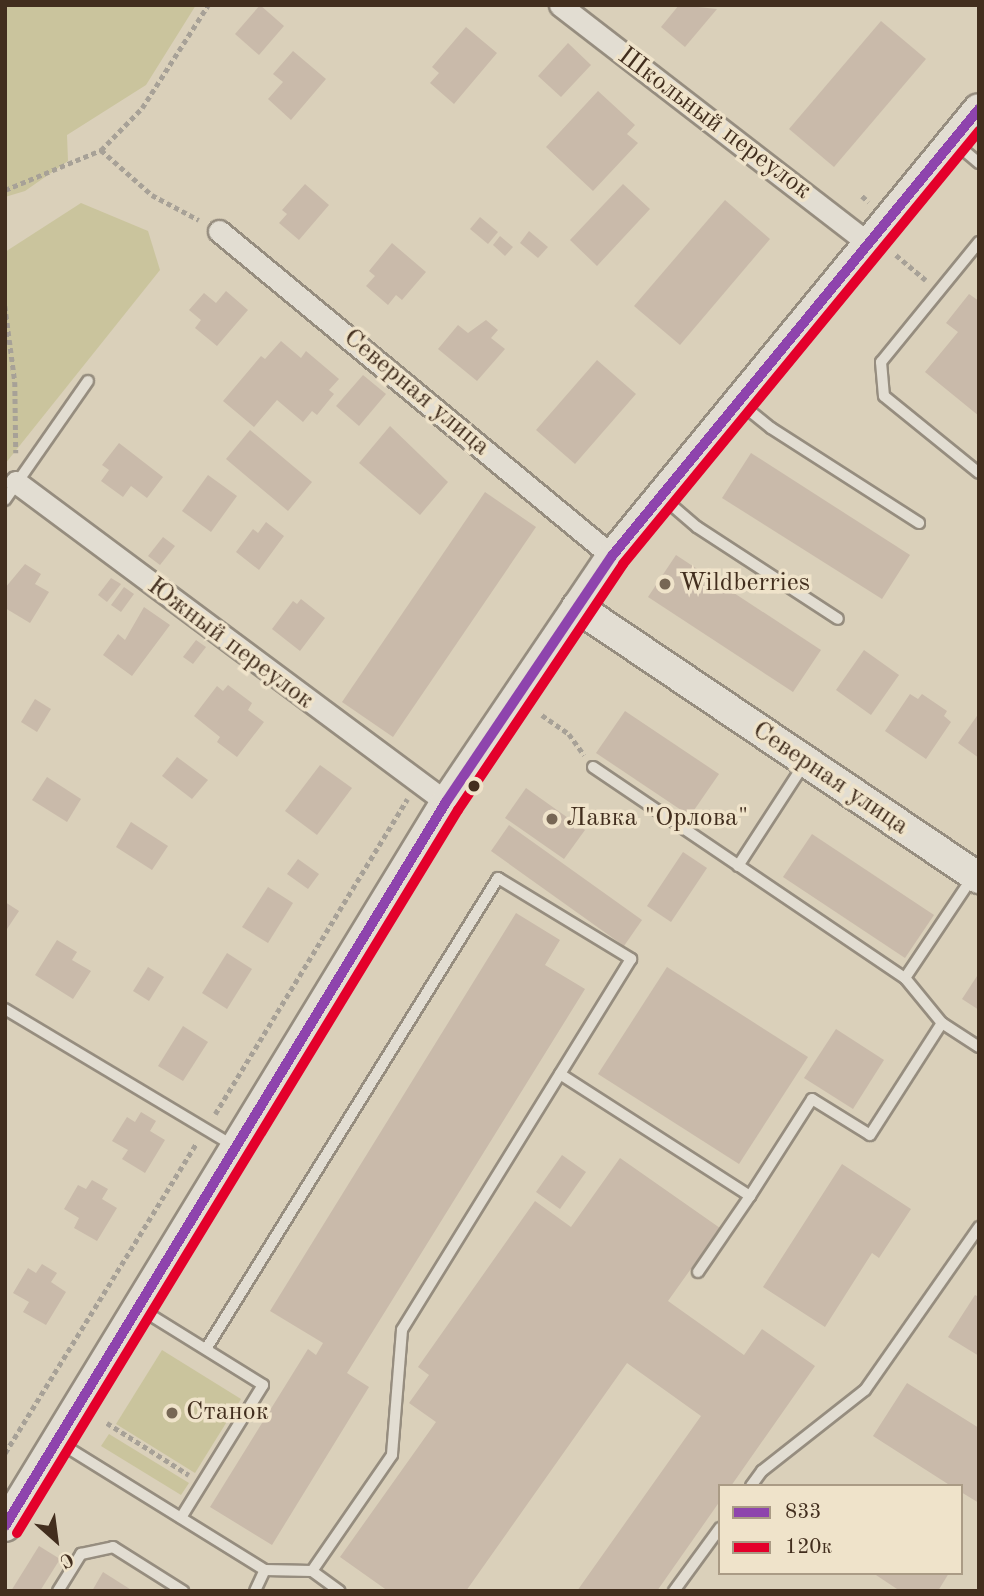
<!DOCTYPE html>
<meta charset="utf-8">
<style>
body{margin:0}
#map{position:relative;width:984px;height:1596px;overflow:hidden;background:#dad0ba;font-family:"Old Standard TT",serif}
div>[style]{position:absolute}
.green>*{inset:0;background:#cac49d}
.building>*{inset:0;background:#c9baaa}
.path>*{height:4.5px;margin-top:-2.25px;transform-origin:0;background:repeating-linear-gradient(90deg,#a7a197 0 5px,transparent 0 8.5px)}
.roads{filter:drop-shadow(2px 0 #968d7f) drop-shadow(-2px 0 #968d7f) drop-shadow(0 2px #968d7f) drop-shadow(0 -2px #968d7f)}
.lane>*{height:10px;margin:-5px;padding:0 5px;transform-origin:5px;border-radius:5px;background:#e2ddd2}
.street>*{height:21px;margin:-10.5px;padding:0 10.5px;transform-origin:10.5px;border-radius:10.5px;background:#e2ddd2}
.secondary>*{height:30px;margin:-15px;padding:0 15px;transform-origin:15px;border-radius:15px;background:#e2ddd2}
.bus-1>*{height:10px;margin:-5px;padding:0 5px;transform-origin:5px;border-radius:5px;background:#8e44ad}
.bus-2>*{height:10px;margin:-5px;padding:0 5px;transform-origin:5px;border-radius:5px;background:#e4002b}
.dots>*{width:19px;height:19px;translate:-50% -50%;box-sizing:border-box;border:4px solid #efe3ca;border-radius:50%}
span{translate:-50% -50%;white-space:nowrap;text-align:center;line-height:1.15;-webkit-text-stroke:7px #efe3ca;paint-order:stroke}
.street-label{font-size:26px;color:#422e1e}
.poi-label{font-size:26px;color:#422e1e}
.left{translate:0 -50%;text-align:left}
.frame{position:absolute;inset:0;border:7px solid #422e1e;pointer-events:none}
.legend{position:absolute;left:718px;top:1484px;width:245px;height:91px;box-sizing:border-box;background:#efe3ca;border:2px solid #aa9b85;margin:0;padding:9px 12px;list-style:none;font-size:21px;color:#422e1e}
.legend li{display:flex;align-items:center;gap:14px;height:35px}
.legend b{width:35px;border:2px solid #aa9b85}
.north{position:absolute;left:21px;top:1505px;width:70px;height:70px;-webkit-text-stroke:5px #efe3ca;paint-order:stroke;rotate:152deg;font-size:19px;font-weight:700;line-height:28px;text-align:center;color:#422e1e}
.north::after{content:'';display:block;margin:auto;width:24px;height:32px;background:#422e1e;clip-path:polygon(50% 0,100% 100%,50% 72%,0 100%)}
</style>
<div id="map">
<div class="green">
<div style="clip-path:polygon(5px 5px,196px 5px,146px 85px,67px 135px,68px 161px,25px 191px,5px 197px)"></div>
<div style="clip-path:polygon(81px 203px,148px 231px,160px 270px,5px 464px,5px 252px)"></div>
<div style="clip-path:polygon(162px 1350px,241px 1399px,195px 1473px,116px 1424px)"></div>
<div style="clip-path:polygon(109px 1434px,189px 1483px,181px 1495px,101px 1446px)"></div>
</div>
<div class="building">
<div style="clip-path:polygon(260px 5px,284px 26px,259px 55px,235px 34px)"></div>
<div style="clip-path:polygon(679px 5px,717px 9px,685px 47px,661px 27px)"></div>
<div style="clip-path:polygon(881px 21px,926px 59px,834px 167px,789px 129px)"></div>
<div style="clip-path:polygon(466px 27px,497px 53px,454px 104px,430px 83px,439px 73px,432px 67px)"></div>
<div style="clip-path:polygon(568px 43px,591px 65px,561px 97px,538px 76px)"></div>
<div style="clip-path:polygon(293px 51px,326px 79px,291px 120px,268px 99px,283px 82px,273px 74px)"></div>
<div style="clip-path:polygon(598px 91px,635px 125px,627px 134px,638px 143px,593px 191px,546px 147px)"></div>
<div style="clip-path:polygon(305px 184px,329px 205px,299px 240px,279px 223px,287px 214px,282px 210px)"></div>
<div style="clip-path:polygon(623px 184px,650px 209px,597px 266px,570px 240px)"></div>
<div style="clip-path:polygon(725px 200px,770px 239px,680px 345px,634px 306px)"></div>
<div style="clip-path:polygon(480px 217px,498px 232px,488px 244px,470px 229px)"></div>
<div style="clip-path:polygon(529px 231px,548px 247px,538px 258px,520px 243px)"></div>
<div style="clip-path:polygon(500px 236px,513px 247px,505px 256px,493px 245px)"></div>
<div style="clip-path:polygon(392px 243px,426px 272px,402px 300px,396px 295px,388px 305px,366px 286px,375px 276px,369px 271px)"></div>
<div style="clip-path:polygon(226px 291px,248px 310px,217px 346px,195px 328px,201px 320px,189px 310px,204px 293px,216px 303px)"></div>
<div style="clip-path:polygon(969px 294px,979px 301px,979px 416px,925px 372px,958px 332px,946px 323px)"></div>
<div style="clip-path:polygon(486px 320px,498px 330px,491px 338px,505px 349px,477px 381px,438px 349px,458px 325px,468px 333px)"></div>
<div style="clip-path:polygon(281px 341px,301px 358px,306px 351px,339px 379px,329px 390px,334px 394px,317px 415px,312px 411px,303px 422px,277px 400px,254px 427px,223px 401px,261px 356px,265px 359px)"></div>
<div style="clip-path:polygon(597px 360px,636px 394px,575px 464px,536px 430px)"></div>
<div style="clip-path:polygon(363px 375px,386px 394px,359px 426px,336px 406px)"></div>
<div style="clip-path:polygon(390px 426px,448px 482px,420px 515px,359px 463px)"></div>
<div style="clip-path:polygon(250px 430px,312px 482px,288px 511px,226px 459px)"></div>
<div style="clip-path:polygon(119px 443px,163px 477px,147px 498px,131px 486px,123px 497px,101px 481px,109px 470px,102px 465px)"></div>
<div style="clip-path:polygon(751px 453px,910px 555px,882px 599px,722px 498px)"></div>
<div style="clip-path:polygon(208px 475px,237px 496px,211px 532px,182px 511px)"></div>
<div style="clip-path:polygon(485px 492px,536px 527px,393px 737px,342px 702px)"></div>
<div style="clip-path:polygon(266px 522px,284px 536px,259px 570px,236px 552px,253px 529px,258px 533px)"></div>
<div style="clip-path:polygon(163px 537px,175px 546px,160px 565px,148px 556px)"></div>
<div style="clip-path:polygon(676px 555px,821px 650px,793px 692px,648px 597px)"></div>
<div style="clip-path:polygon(25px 564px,41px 574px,35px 584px,49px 592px,30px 623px,5px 608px,5px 588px)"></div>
<div style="clip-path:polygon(111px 578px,121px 584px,107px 602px,98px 595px)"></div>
<div style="clip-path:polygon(124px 587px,134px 594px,121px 612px,111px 605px)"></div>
<div style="clip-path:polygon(301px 599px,325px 618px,300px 651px,272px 629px,293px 601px,297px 604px)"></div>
<div style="clip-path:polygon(144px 607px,170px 625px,132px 676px,103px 655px,118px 634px,125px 640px)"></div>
<div style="clip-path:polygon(196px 640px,206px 647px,193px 664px,183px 657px)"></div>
<div style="clip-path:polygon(864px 650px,899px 675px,871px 715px,836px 690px)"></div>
<div style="clip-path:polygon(228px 685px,252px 703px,248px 710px,264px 722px,237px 757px,217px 742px,220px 737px,194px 716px,217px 686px,223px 691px)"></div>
<div style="clip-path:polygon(910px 694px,918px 699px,922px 694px,947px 711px,944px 716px,951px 722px,926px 759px,885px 731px)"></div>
<div style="clip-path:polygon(35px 699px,51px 709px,37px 732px,21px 722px)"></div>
<div style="clip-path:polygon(625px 711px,719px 774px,690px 816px,596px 753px)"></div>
<div style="clip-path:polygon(979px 713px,979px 758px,958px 743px)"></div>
<div style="clip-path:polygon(177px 757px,208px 780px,192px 799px,162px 776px)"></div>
<div style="clip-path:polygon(320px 765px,352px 788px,317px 835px,285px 811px)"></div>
<div style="clip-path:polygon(47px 777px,81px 799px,67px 822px,32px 800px)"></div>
<div style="clip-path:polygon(526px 788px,585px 830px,564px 859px,505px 818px)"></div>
<div style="clip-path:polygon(131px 822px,168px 846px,152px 870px,116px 847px)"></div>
<div style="clip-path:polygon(509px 825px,642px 920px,624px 946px,491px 851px)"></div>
<div style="clip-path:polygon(812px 834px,934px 915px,905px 958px,783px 877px)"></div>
<div style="clip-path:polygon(683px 852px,707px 868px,671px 922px,647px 906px)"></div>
<div style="clip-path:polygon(298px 859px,319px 874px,308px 889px,287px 874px)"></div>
<div style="clip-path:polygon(268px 887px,293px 903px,268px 943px,242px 927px)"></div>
<div style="clip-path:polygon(5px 902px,19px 911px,5px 932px)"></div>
<div style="clip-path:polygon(516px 913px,560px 940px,545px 965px,585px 989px,347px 1373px,369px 1387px,272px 1545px,210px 1507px,308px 1349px,316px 1355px,323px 1343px,270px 1311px)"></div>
<div style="clip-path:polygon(57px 940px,77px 952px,72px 960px,91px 971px,73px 999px,35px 975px)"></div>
<div style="clip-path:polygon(227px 953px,252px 969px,227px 1009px,202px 993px)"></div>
<div style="clip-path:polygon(148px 967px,164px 977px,149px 1001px,133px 991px)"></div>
<div style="clip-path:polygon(667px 967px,808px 1057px,739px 1164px,598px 1074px)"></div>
<div style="clip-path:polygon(979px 973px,979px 1010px,962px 999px)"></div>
<div style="clip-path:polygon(183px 1026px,208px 1042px,183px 1081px,158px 1066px)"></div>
<div style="clip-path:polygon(836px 1029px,884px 1060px,853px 1109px,804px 1078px)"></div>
<div style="clip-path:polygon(141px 1112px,156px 1121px,150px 1131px,165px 1140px,145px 1173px,122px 1159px,128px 1150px,112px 1141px,127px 1117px,135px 1122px)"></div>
<div style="clip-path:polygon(562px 1155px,586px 1172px,560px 1209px,536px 1192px)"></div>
<div style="clip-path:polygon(620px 1158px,720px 1228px,668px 1301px,744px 1355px,762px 1329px,815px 1366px,731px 1486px,720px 1486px,720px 1501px,657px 1591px,577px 1591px,701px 1416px,627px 1363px,466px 1591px,388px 1591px,340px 1557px,436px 1422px,409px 1403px,429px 1375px,418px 1367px,535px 1201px,571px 1227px)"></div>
<div style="clip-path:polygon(842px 1164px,911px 1209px,879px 1258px,872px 1253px,825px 1327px,763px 1287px)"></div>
<div style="clip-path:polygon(92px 1180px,108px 1189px,102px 1199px,117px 1208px,97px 1241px,74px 1228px,79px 1218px,64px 1209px,78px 1185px,86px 1189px)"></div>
<div style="clip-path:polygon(42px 1264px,57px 1273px,51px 1282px,66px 1292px,46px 1325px,23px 1312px,29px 1302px,13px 1293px,28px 1268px,36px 1273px)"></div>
<div style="clip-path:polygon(975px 1295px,979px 1297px,979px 1356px,948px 1337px)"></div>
<div style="clip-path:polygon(907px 1383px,979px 1428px,979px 1503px,961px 1492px,961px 1486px,951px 1486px,873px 1436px)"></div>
<div style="clip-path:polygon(39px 1546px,60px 1559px,40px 1591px,11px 1591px)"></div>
<div style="clip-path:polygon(103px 1572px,133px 1591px,92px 1591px)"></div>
<div style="clip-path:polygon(873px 1573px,949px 1573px,938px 1591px,900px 1591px)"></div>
</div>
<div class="path">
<div style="left:101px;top:150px;width:68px;rotate:41.4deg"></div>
<div style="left:152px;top:195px;width:53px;rotate:28deg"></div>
<div style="left:5px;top:190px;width:104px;rotate:-22.6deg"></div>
<div style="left:101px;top:150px;width:59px;rotate:-45.7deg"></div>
<div style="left:142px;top:108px;width:122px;rotate:-57.3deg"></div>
<div style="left:862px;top:196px;width:9px;rotate:41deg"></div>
<div style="left:896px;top:255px;width:39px;rotate:40deg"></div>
<div style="left:5px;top:306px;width:77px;rotate:82.5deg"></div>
<div style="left:15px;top:382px;width:71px;rotate:89.2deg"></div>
<div style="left:542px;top:715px;width:33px;rotate:35deg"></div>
<div style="left:569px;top:734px;width:26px;rotate:54deg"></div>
<div style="left:215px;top:1114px;width:369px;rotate:-58.6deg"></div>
<div style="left:107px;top:1423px;width:97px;rotate:32.4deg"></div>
<div style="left:5px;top:1453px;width:365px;rotate:-58.3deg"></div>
</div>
<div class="roads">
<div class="lane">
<div style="left:955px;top:143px;width:31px;rotate:40deg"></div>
<div style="left:979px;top:242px;width:155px;rotate:129.2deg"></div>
<div style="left:881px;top:362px;width:34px;rotate:85deg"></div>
<div style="left:884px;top:396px;width:122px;rotate:39deg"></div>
<div style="left:740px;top:403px;width:40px;rotate:39deg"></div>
<div style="left:771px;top:428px;width:176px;rotate:32.7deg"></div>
<div style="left:662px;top:497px;width:46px;rotate:40.6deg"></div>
<div style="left:697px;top:527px;width:168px;rotate:33.1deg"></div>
<div style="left:5px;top:500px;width:145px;rotate:-55.1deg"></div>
<div style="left:593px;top:767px;width:377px;rotate:34.1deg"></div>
<div style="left:905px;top:978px;width:58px;rotate:50.6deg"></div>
<div style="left:942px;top:1023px;width:44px;rotate:33deg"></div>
<div style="left:738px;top:866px;width:123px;rotate:-57deg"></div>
<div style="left:905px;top:978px;width:120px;rotate:-56.2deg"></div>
<div style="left:5px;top:1009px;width:267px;rotate:30.9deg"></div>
<div style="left:560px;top:1074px;width:226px;rotate:32.7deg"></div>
<div style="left:750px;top:1196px;width:115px;rotate:-57.4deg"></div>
<div style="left:812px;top:1099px;width:68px;rotate:31.8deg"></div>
<div style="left:870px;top:1135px;width:133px;rotate:-57.3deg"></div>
<div style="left:698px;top:1272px;width:92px;rotate:-55.6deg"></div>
<div style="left:139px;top:1308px;width:146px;rotate:31.8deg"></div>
<div style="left:263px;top:1385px;width:156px;rotate:121.7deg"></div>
<div style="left:206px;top:1349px;width:554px;rotate:-58.2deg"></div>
<div style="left:498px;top:878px;width:156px;rotate:31.3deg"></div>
<div style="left:631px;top:959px;width:436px;rotate:121.7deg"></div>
<div style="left:402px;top:1330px;width:125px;rotate:94.6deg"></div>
<div style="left:392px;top:1455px;width:141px;rotate:124.6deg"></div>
<div style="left:60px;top:1443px;width:241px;rotate:31.8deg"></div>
<div style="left:265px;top:1570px;width:47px;rotate:1.2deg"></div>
<div style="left:312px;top:1571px;width:34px;rotate:36deg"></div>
<div style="left:751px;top:1486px;width:19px;rotate:-54deg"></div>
<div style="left:762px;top:1471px;width:131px;rotate:-38.2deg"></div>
<div style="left:865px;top:1390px;width:199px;rotate:-55deg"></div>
<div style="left:58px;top:1591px;width:44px;rotate:-58.1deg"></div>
<div style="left:81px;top:1554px;width:33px;rotate:-12deg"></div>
<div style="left:113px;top:1547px;width:83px;rotate:32.2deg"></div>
<div style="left:255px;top:1591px;width:23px;rotate:-65deg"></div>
<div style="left:674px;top:1591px;width:78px;rotate:-53.9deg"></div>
</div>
<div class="street">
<div style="left:560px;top:5px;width:389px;rotate:37.7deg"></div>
<div style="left:219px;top:231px;width:510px;rotate:39.59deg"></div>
<div style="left:16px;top:482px;width:536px;rotate:36.66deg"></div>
</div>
<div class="secondary">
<div style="left:577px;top:607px;width:485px;rotate:34deg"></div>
<div style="left:5px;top:1526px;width:848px;rotate:-58.65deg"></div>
<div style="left:446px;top:802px;width:297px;rotate:-56deg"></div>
<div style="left:612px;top:556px;width:578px;rotate:-50.61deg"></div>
</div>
</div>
<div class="bus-1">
<div style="left:5px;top:1526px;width:848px;rotate:-58.65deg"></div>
<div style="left:446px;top:802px;width:297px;rotate:-56deg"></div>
<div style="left:612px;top:556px;width:578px;rotate:-50.61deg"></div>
</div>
<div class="bus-2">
<div style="left:17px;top:1533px;width:847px;rotate:-58.62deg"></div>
<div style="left:458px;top:810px;width:296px;rotate:-56.1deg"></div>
<div style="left:623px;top:564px;width:561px;rotate:-50.57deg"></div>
</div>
<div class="dots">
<div style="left:665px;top:584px;background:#776755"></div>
<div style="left:474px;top:786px;background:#422e1e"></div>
<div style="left:552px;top:819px;background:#776755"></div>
<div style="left:172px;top:1413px;background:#776755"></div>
</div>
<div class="street-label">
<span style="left:714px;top:124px;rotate:37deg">Школьный переулок</span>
<span style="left:416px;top:393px;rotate:40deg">Северная улица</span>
<span style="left:230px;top:644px;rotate:37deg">Южный переулок</span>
<span style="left:830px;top:779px;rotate:34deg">Северная улица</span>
</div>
<div class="poi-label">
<span class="left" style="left:679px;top:584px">Wildberries</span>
<span class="left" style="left:566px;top:819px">Лавка "Орлова"</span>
<span class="left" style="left:186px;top:1413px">Станок</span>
</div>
<div class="frame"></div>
<ul class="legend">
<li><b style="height:9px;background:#8e44ad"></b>833</li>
<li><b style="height:9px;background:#e4002b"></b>120к</li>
</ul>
<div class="north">С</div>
</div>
